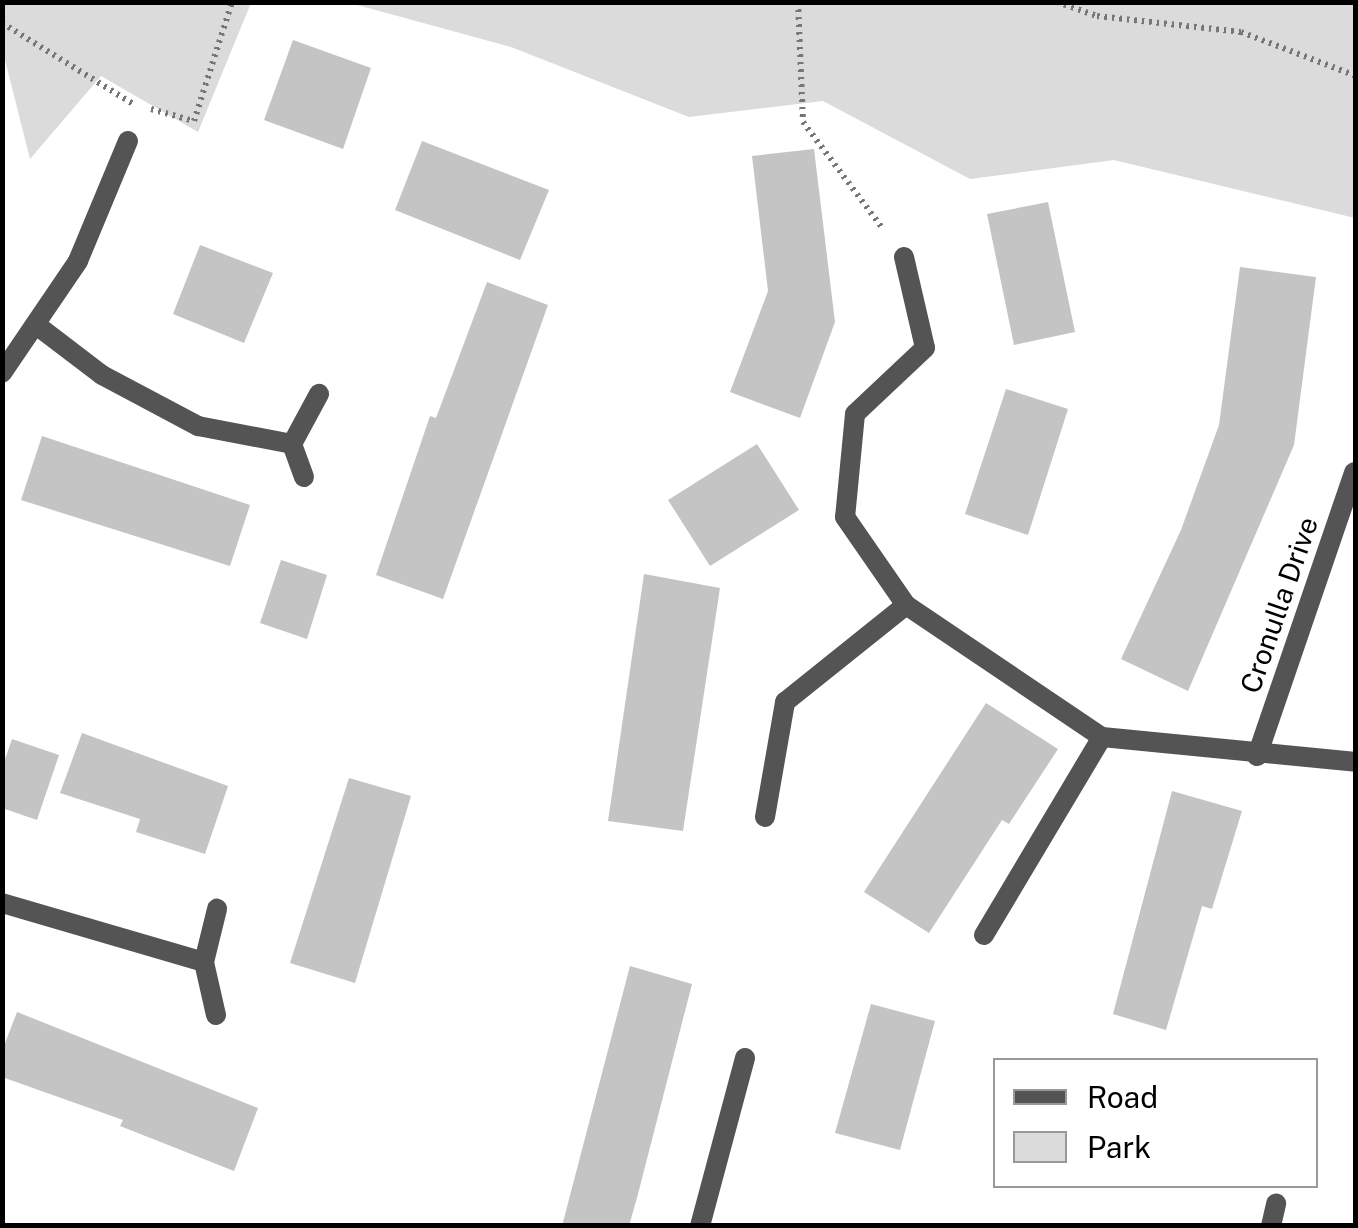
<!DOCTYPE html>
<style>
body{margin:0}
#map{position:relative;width:1358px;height:1228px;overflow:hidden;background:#fff;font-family:"Public Sans",sans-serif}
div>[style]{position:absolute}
.green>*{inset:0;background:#dbdbdb}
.building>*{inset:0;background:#c4c4c4}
.path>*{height:6px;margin-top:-3px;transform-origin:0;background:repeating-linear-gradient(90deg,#767676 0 2.5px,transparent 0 7.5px)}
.minor>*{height:20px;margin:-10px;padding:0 10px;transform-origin:10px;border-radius:10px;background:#545454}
span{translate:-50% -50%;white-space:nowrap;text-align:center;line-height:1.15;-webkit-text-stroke:8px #fff;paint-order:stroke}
.street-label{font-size:28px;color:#000}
.frame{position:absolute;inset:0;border:5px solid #000;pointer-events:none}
.legend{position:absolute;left:993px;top:1058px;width:325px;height:130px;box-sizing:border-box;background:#fff;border:2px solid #999;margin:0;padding:12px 18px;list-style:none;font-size:30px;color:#000}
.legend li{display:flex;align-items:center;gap:20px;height:50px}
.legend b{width:50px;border:2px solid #999}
</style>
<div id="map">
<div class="green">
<div style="clip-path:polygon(2px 3px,3px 2px,251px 3px,198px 132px,101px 76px,30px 159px,3px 52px)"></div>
<div style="clip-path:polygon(350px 3px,1355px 3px,1355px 218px,1114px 160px,970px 179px,823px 101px,689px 117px,511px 47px)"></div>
</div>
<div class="building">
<div style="clip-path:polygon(293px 40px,371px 68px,343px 149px,264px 120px)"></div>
<div style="clip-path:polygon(422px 141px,549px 190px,520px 260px,395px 210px)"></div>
<div style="clip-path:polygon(814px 149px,835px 322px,800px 418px,730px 392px,768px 291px,752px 156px)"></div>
<div style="clip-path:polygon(1048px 202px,1075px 332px,1014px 345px,987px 214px)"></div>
<div style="clip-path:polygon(200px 245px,273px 273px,244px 343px,173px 314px)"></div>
<div style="clip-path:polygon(1240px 267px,1316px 277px,1294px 445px,1188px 691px,1121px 659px,1181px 530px,1219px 425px)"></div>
<div style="clip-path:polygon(487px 282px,548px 305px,443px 599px,376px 575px,430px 416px,436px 418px)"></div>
<div style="clip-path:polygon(1006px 389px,1068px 409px,1028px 535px,965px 514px)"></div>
<div style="clip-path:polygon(42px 436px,250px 505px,230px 566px,21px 500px)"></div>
<div style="clip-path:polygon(757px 444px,799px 510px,710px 566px,668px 500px)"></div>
<div style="clip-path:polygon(281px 560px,327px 575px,307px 639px,260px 623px)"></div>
<div style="clip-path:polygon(644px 574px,720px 588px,683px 831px,608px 821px)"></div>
<div style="clip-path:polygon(986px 703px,1058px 749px,1009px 824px,1002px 820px,929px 933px,864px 892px)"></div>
<div style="clip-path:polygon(82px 733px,228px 786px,205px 854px,136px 832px,140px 819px,60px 793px)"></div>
<div style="clip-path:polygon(12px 739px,59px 755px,37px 820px,2px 808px,2px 768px)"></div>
<div style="clip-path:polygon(349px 778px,411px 796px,355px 983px,290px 963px)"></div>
<div style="clip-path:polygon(1172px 791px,1242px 811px,1212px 909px,1202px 906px,1166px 1030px,1113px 1014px)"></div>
<div style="clip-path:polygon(630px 966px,692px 984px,638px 1194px,629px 1226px,562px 1226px)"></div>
<div style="clip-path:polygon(871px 1004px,935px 1021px,900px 1150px,835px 1133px)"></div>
<div style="clip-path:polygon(17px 1012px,258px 1108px,234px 1171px,120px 1126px,123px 1120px,2px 1077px,2px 1051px)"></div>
</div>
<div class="path">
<div style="left:798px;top:2px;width:120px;rotate:87.6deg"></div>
<div style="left:803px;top:122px;width:134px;rotate:53.2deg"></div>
<div style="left:1057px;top:2px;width:42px;rotate:19.3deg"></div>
<div style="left:1097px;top:16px;width:145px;rotate:6.3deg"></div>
<div style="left:1241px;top:32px;width:123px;rotate:20.9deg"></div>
<div style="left:2px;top:23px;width:154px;rotate:31.7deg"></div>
<div style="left:151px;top:109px;width:45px;rotate:15.6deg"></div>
<div style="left:194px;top:121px;width:125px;rotate:-72.3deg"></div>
</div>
<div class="minor">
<div style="left:904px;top:257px;width:93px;rotate:77deg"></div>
<div style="left:925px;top:348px;width:96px;rotate:136.7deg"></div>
<div style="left:855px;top:414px;width:103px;rotate:95.5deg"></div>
<div style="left:845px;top:517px;width:107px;rotate:55.3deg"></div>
<div style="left:906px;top:605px;width:236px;rotate:34deg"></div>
<div style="left:1102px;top:737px;width:255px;rotate:5.6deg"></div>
<div style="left:39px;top:327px;width:79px;rotate:37.3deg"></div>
<div style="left:102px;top:375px;width:109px;rotate:28deg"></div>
<div style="left:198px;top:426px;width:96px;rotate:10.8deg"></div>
<div style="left:2px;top:373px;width:135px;rotate:-55.8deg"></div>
<div style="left:78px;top:261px;width:130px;rotate:-67.4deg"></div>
<div style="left:304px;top:477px;width:35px;rotate:-110deg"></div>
<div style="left:292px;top:444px;width:57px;rotate:-61.6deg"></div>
<div style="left:1257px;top:756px;width:300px;rotate:-71.1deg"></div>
<div style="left:765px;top:817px;width:117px;rotate:-80.1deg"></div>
<div style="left:785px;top:702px;width:155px;rotate:-38.7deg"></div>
<div style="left:2px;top:903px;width:210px;rotate:16.3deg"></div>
<div style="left:984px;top:935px;width:230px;rotate:-59.2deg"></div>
<div style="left:216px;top:1015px;width:54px;rotate:-102.8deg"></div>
<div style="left:204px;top:962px;width:55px;rotate:-76.2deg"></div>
<div style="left:700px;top:1226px;width:174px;rotate:-75deg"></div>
<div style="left:1271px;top:1226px;width:23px;rotate:-77deg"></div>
</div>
<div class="street-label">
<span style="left:1279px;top:605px;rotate:-71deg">Cronulla Drive</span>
</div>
<div class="frame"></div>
<ul class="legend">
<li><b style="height:12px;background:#545454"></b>Road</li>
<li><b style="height:28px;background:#dbdbdb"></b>Park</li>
</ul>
</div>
